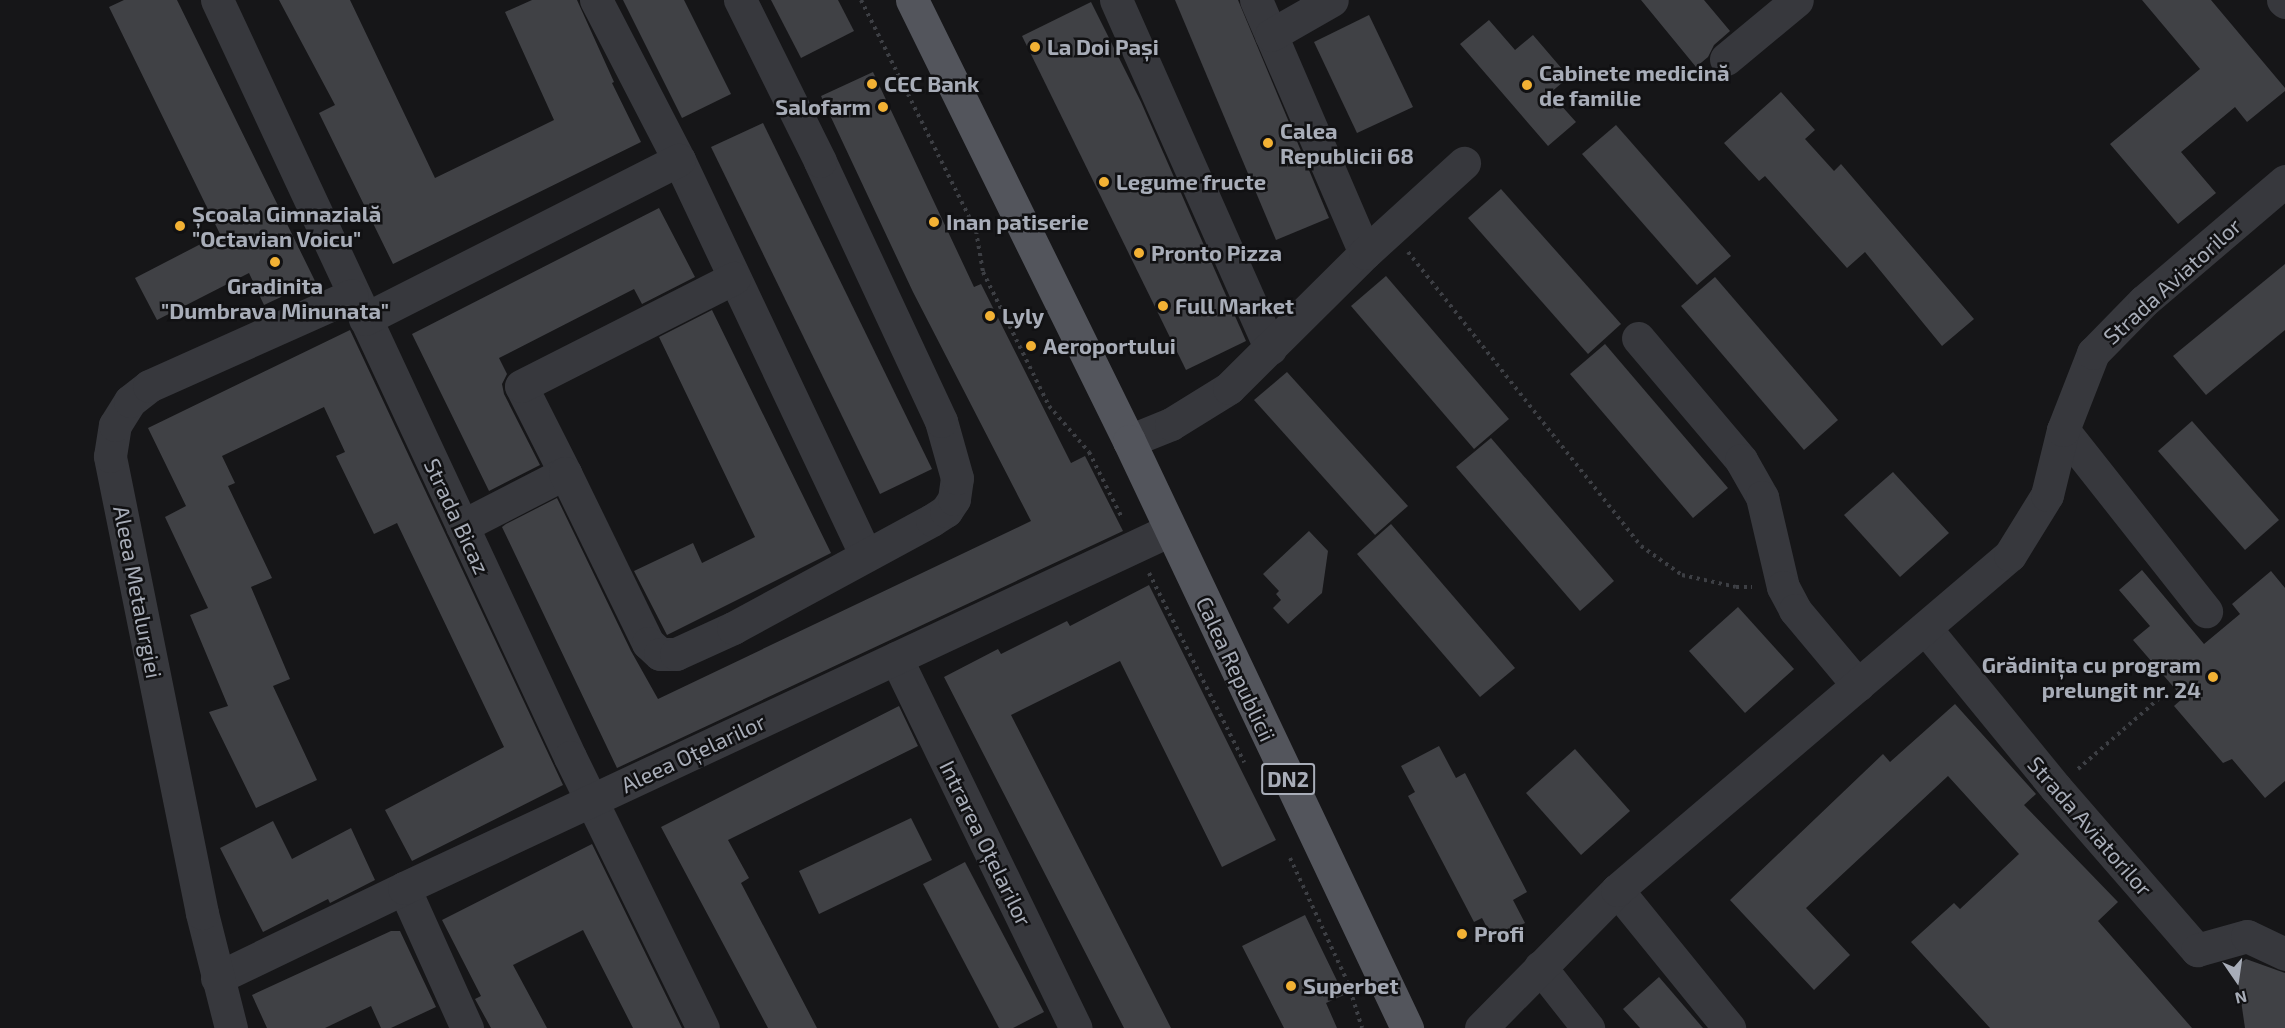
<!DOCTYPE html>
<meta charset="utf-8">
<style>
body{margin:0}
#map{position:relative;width:2285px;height:1028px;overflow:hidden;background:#161618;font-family:"Exo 2",sans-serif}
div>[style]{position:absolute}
.building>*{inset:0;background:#404145}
.path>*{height:4px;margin-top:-2px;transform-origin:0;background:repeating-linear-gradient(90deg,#3d3f44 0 3px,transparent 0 7.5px)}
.minor>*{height:33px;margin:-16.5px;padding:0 16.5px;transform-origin:16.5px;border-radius:16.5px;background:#37383d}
.major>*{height:33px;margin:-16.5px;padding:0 16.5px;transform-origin:16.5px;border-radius:16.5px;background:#53555c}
.dots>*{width:16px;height:16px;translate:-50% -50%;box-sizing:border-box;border:3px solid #111113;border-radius:50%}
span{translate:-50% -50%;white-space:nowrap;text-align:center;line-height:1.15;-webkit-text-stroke:5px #111113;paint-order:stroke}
.shield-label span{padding:2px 4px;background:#111113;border:2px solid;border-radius:4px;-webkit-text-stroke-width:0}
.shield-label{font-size:21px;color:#a8adb8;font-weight:700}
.poi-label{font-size:22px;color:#a8adb8;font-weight:700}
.left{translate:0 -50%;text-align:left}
.right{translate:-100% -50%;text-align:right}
.street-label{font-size:22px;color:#a8adb8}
.north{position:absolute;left:2207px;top:950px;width:60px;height:60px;-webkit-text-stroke:4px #111113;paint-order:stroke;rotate:167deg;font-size:16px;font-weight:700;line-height:24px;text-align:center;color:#a8adb8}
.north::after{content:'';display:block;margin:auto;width:21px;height:27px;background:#a8adb8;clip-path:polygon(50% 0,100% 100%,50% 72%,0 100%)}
</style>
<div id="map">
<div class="building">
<div style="clip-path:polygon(124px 0,177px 0,315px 281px,264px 305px,249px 273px,157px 320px,135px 278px,220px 234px,109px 7px)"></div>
<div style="clip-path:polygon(279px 0,350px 0,435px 178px,554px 120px,505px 12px,532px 0,577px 0,614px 82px,612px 83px,641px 142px,393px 264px,319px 113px,335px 105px)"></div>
<div style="clip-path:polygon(623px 0,684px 0,731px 94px,682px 118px)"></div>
<div style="clip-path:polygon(771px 0,838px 0,854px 31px,801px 58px)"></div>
<div style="clip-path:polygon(1175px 0,1238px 0,1329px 218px,1276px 240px)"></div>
<div style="clip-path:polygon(1641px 0,1704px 0,1730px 31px,1714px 45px,1708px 57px,1696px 67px)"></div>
<div style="clip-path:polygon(2142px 0,2211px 0,2285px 88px,2285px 91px,2247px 122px,2235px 107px,2181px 152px,2216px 193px,2178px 224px,2110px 144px,2200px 69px)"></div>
<div style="clip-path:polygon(1091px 2px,1141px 102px,1246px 341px,1186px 370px,1022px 36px)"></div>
<div style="clip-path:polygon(1369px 15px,1413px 107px,1357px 133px,1314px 42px)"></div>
<div style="clip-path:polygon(1489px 20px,1515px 50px,1533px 35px,1569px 77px,1550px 93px,1576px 122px,1548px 146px,1460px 44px)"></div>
<div style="clip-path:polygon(873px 72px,974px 287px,981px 284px,1071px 463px,1085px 456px,1123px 531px,617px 768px,502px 527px,506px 524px,557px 498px,631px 651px,658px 699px,1031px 521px,913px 292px,821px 96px)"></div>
<div style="clip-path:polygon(1781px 92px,1815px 130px,1805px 139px,1834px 171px,1841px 164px,1974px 319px,1942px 346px,1865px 252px,1847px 268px,1765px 176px,1759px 181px,1724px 143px)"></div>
<div style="clip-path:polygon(763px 123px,932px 469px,880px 494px,711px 147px)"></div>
<div style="clip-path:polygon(1616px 125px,1731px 256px,1697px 285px,1582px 154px)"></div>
<div style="clip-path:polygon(1501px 189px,1621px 324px,1588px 354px,1468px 218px)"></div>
<div style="clip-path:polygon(659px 208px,695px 277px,642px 304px,634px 289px,499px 358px,507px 374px,502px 384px,504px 394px,540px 465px,489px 491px,412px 334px)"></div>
<div style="clip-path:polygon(2285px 264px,2285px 330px,2206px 395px,2173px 356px)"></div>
<div style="clip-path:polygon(1386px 276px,1509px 419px,1474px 449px,1351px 306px)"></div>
<div style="clip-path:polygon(1715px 277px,1838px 420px,1804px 450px,1681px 306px)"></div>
<div style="clip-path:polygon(712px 310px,831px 553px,667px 635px,634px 571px,693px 543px,702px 563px,755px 537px,659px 337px)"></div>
<div style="clip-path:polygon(350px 330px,563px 785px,412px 861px,385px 810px,504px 747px,397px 523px,374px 534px,336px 456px,345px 452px,324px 407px,222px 456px,235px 483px,228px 486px,272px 578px,251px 587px,290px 679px,273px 686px,317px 780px,256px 808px,209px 712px,228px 706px,190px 615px,208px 608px,165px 517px,186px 506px,148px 428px)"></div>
<div style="clip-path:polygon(1605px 344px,1728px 488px,1693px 518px,1570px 374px)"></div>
<div style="clip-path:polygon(1287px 372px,1408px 506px,1375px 535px,1254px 400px)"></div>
<div style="clip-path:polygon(2192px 421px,2279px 520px,2245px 550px,2158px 451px)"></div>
<div style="clip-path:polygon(1491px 438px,1614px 581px,1580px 611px,1456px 467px)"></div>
<div style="clip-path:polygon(1893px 472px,1949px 533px,1900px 577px,1844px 515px)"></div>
<div style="clip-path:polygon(1391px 524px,1515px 668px,1480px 697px,1357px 554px)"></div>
<div style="clip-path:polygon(1309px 531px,1328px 551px,1322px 593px,1288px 624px,1273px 608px,1281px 600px,1276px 594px,1279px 591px,1263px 574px)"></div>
<div style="clip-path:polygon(2142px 570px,2204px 644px,2240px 614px,2232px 604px,2271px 571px,2285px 588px,2285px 781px,2265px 798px,2232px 759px,2223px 763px,2174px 706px,2183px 698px,2133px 640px,2150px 626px,2119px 590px)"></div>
<div style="clip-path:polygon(1149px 585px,1276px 840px,1222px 867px,1120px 661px,1011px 715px,1171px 1028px,1124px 1028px,944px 677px,998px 649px,1001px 654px,1067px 621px,1070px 626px)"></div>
<div style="clip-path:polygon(1738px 607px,1794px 669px,1745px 713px,1689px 651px)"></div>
<div style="clip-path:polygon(1955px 704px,2036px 794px,2024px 805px,2118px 902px,2098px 921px,2192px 1028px,1990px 1028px,1911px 942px,1954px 903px,1960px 909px,2019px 854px,1948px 776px,1806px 908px,1850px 955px,1814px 990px,1730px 900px,1883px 754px,1890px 762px)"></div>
<div style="clip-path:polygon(899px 706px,918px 746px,728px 840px,749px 878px,741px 883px,817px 1028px,768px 1028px,661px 827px)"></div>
<div style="clip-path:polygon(1439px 746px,1456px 778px,1465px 773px,1527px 892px,1513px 900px,1525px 923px,1493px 939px,1482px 918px,1474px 922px,1408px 796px,1415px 792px,1401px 766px)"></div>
<div style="clip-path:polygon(1575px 749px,1630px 811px,1581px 855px,1526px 793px)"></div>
<div style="clip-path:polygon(911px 818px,932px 860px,819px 914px,799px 871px)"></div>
<div style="clip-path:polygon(273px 821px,292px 859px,351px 828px,375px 880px,330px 903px,328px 899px,263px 932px,220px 848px)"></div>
<div style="clip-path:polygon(592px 844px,682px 1028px,633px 1028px,583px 930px,513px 965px,547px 1028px,491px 1028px,475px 999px,481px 996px,442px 920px)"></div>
<div style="clip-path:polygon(965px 862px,1044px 1012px,1013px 1028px,999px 1028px,923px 884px)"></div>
<div style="clip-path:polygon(1305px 915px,1344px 995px,1326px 1003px,1337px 1028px,1284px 1028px,1242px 946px)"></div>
<div style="clip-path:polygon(391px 931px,400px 931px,436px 1007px,391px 1028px,381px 1028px,371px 1006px,325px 1028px,267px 1028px,252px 995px)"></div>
<div style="clip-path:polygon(2246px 959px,2285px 973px,2285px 1028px,2245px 1028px,2236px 966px)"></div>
<div style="clip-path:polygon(1659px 977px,1703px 1028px,1640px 1028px,1623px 1009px)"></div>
</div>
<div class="path">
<div style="left:861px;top:0;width:258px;rotate:63.5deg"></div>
<div style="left:976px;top:231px;width:42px;rotate:80.3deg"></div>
<div style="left:983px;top:272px;width:149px;rotate:63.8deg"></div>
<div style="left:1049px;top:406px;width:61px;rotate:49deg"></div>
<div style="left:1089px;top:452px;width:74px;rotate:63.4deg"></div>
<div style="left:1408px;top:252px;width:375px;rotate:51.6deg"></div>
<div style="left:1641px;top:546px;width:50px;rotate:35.3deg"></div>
<div style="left:1682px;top:575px;width:55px;rotate:12.5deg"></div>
<div style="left:1736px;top:587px;width:16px"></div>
<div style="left:1149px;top:573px;width:212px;rotate:63.3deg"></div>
<div style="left:2078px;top:769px;width:113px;rotate:-41deg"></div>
<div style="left:1290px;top:858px;width:138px;rotate:65.1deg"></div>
<div style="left:1348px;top:983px;width:47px;rotate:72.7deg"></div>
</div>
<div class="minor">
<div style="left:217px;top:0;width:835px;rotate:65deg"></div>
<div style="left:570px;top:757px;width:302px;rotate:63.9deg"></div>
<div style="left:596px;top:0;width:180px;rotate:62.6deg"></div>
<div style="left:679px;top:160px;width:436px;rotate:64.7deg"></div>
<div style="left:1116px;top:0;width:381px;rotate:66.1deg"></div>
<div style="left:1256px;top:0;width:275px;rotate:66.7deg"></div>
<div style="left:2283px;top:0;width:3px;rotate:45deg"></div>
<div style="left:1271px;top:35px;width:70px;rotate:-29.8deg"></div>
<div style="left:1726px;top:59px;width:92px;rotate:-39.7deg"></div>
<div style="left:365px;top:319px;width:352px;rotate:-26.9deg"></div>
<div style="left:1638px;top:338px;width:160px;rotate:49.8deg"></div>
<div style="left:1741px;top:460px;width:43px;rotate:60.4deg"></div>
<div style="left:1762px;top:497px;width:92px;rotate:76.9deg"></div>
<div style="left:1783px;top:587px;width:26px;rotate:62deg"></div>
<div style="left:1795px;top:610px;width:98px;rotate:50deg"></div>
<div style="left:2063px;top:430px;width:231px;rotate:51.7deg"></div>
<div style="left:1129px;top:441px;width:45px;rotate:-22deg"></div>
<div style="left:1171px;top:424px;width:68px;rotate:-31.8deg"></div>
<div style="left:1229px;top:388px;width:192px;rotate:-44.8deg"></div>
<div style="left:1365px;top:253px;width:134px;rotate:-42.3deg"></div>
<div style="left:565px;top:473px;width:97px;rotate:-116.8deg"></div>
<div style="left:521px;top:386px;width:239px;rotate:-26.9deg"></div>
<div style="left:462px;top:526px;width:116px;rotate:-27.2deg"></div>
<div style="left:565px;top:473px;width:189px;rotate:64deg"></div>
<div style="left:648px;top:643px;width:16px;rotate:43deg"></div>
<div style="left:660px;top:654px;width:16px"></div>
<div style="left:676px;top:654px;width:63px;rotate:-24.5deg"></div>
<div style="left:733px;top:628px;width:226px;rotate:-28.5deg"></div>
<div style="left:932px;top:520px;width:17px;rotate:-33deg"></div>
<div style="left:946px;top:511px;width:14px;rotate:-56deg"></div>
<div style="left:954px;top:499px;width:21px;rotate:-82deg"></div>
<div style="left:957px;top:478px;width:59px;rotate:-105.7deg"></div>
<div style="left:941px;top:421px;width:287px;rotate:-115deg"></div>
<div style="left:820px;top:161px;width:180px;rotate:-116.4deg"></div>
<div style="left:1925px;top:628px;width:207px;rotate:50.7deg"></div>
<div style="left:2056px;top:788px;width:215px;rotate:49deg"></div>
<div style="left:2197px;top:950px;width:52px;rotate:-15.6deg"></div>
<div style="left:2247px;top:936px;width:42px;rotate:25.3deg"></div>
<div style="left:896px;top:658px;width:411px;rotate:64.1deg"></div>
<div style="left:404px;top:888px;width:154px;rotate:65.8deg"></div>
<div style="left:1617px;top:890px;width:178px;rotate:50.9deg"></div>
<div style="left:1540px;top:967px;width:78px;rotate:51.8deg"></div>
<div style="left:217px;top:978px;width:208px;rotate:-25.7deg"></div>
<div style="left:404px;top:888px;width:846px;rotate:-25.05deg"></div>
<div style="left:231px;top:1028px;width:119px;rotate:-104.2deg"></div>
<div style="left:202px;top:913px;width:466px;rotate:-101.4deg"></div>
<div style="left:110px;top:456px;width:31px;rotate:-81deg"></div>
<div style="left:115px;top:425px;width:28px;rotate:-58deg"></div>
<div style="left:130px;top:401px;width:24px;rotate:-38deg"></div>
<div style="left:149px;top:386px;width:222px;rotate:-24.1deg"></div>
<div style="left:1481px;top:1028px;width:194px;rotate:-45.4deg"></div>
<div style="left:1617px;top:890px;width:516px;rotate:-40.44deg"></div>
<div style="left:2010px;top:555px;width:70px;rotate:-58.3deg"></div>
<div style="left:2047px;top:495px;width:67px;rotate:-76.2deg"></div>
<div style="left:2063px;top:430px;width:83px;rotate:-68.7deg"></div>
<div style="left:2093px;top:353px;width:73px;rotate:-45.6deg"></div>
<div style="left:2144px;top:301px;width:185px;rotate:-40.4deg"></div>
</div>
<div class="major">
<div style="left:912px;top:0;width:491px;rotate:63.8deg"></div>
<div style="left:1129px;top:441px;width:650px;rotate:64.66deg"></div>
</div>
<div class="dots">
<div style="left:1035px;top:47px;background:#f2b134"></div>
<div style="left:872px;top:84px;background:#f2b134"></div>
<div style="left:1527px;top:85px;background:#f2b134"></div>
<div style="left:883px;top:107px;background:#f2b134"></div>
<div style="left:1268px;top:143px;background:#f2b134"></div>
<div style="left:1104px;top:182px;background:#f2b134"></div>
<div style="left:934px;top:222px;background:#f2b134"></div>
<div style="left:180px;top:226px;background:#f2b134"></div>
<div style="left:1139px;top:253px;background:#f2b134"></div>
<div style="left:275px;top:262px;background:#f2b134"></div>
<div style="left:1163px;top:306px;background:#f2b134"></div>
<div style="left:990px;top:316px;background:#f2b134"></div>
<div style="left:1031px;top:346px;background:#f2b134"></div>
<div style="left:2213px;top:677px;background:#f2b134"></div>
<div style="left:1462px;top:934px;background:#f2b134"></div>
<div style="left:1291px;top:986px;background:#f2b134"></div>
</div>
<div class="shield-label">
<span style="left:1288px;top:779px">DN2</span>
</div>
<div class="poi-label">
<span class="left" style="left:1047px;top:47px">La Doi Pași</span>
<span class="left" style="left:1539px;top:85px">Cabinete medicină<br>de familie</span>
<span class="left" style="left:884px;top:84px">CEC Bank</span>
<span class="right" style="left:871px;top:107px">Salofarm</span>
<span class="left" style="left:1280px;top:143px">Calea<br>Republicii 68</span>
<span class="left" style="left:1116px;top:182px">Legume fructe</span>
<span class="left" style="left:192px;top:226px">Școala Gimnazială<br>"Octavian Voicu"</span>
<span class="left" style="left:946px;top:222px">Inan patiserie</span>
<span class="left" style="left:1151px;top:253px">Pronto Pizza</span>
<span style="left:275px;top:298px">Gradinita<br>"Dumbrava Minunata"</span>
<span class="left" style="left:1175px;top:306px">Full Market</span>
<span class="left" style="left:1002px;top:316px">Lyly</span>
<span class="left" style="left:1043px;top:346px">Aeroportului</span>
<span class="right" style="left:2201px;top:677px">Grădinița cu program<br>prelungit nr. 24</span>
<span class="left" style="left:1474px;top:934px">Profi</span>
<span class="left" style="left:1303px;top:986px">Superbet</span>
</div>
<div class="street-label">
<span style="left:2172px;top:281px;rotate:-42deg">Strada Aviatorilor</span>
<span style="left:457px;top:516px;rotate:65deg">Strada Bicaz</span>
<span style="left:138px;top:592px;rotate:79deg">Aleea Metalurgiei</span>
<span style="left:1236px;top:669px;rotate:65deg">Calea Republicii</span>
<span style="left:693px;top:753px;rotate:-25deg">Aleea Oțelarilor</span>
<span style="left:2090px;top:826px;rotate:49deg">Strada Aviatorilor</span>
<span style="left:986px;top:843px;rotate:64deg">Intrarea Oțelarilor</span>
</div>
<div class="north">N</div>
</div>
